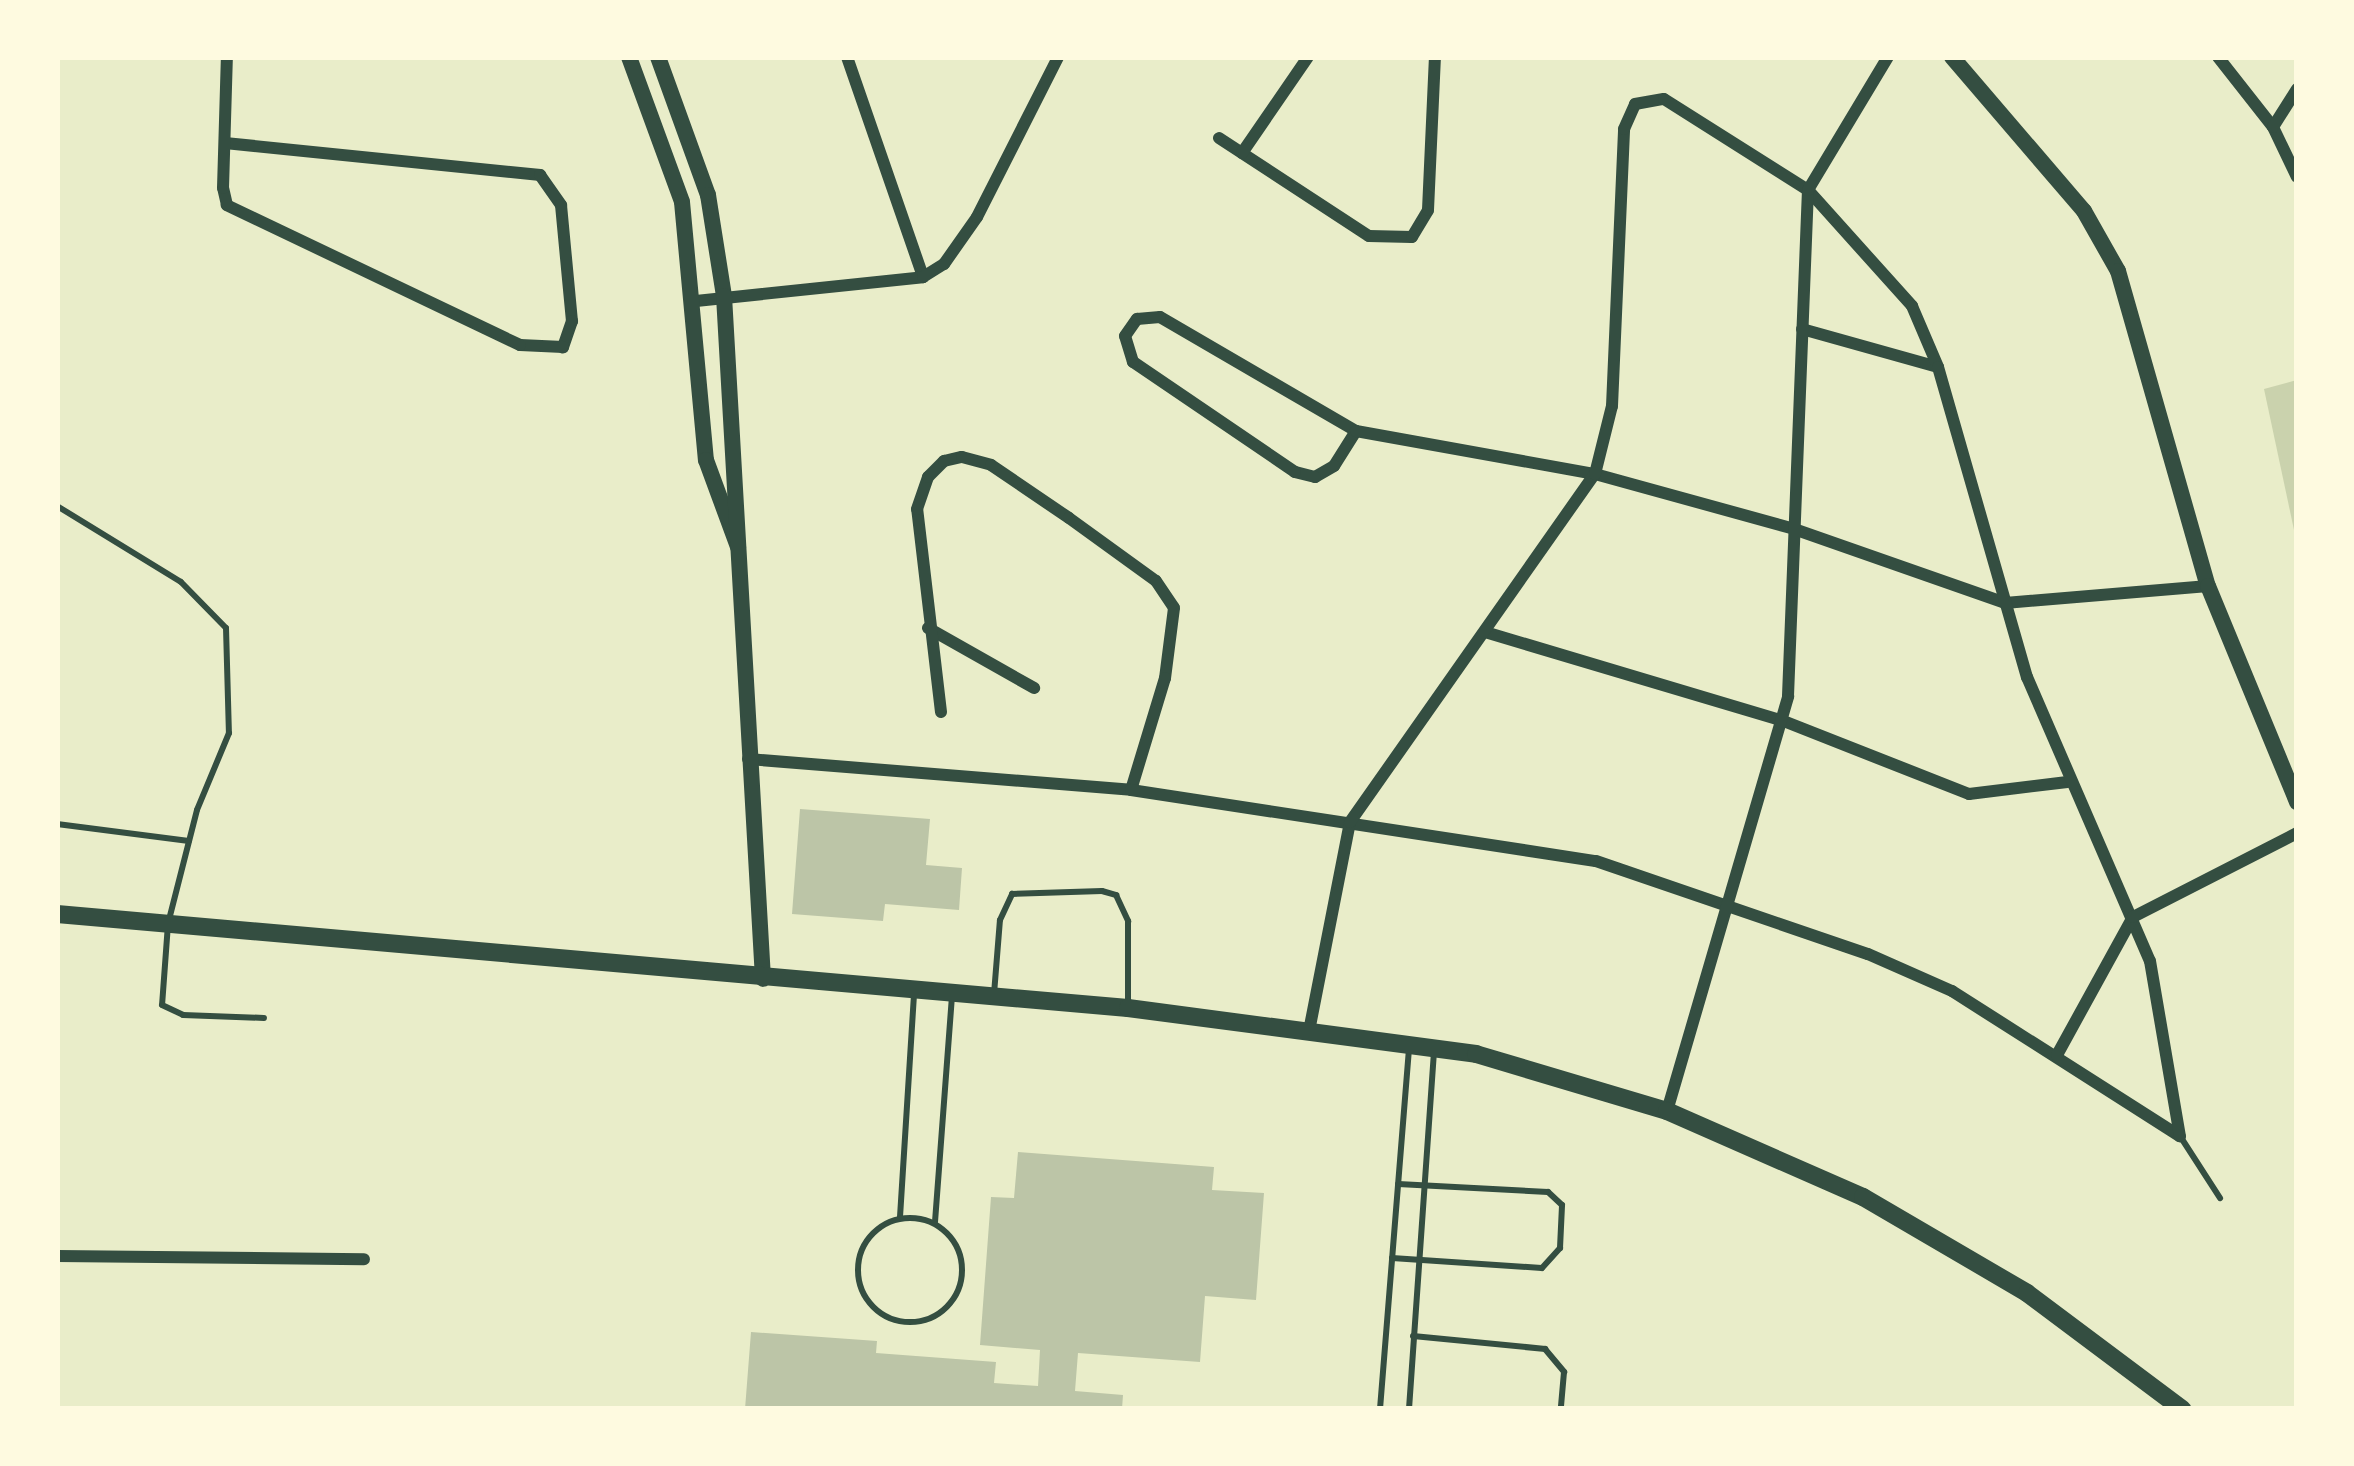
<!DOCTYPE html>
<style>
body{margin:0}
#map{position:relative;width:2354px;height:1466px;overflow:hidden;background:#e9edc9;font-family:Arial,sans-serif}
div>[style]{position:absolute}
.green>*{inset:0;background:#cad2ad}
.building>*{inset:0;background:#bcc5a7}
.service>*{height:6px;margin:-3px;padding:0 3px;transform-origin:3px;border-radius:3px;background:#344e41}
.service>.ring{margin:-3px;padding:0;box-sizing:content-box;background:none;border:6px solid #344e41;border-radius:50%}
.minor>*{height:12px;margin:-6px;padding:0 6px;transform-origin:6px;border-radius:6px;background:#344e41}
.tertiary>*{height:16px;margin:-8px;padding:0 8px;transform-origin:8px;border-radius:8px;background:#344e41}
.secondary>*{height:18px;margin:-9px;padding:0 9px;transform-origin:9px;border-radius:9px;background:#344e41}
span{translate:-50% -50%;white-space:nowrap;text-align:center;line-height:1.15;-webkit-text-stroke:12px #fefae0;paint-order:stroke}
.frame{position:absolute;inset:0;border:60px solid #fefae0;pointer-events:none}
</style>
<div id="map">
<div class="green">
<div style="clip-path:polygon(2297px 380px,2297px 544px,2264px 389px)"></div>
</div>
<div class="building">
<div style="clip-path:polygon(800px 809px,930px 819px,926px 865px,962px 868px,959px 910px,885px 904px,883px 921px,792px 914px)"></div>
<div style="clip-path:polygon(1018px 1152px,1214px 1167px,1212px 1190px,1264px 1193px,1256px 1300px,1205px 1296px,1200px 1362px,1078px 1353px,1075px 1391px,1123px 1395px,1122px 1409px,745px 1409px,751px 1332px,877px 1341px,876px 1353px,996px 1362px,994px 1383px,1038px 1386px,1040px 1350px,980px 1345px,991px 1197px,1014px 1198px)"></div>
</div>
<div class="service">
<div style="left:57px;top:506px;width:145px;rotate:31.5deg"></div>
<div style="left:181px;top:582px;width:64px;rotate:45.6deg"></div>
<div style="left:226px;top:628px;width:105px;rotate:88.4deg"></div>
<div style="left:229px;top:733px;width:83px;rotate:112.6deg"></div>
<div style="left:197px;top:810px;width:118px;rotate:104.3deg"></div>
<div style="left:168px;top:924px;width:81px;rotate:94.2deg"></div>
<div style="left:162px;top:1005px;width:23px;rotate:25deg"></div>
<div style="left:183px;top:1015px;width:81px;rotate:2.1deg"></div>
<div style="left:57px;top:824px;width:133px;rotate:7.3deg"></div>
<div style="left:994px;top:994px;width:74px;rotate:-85.4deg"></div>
<div style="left:1000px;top:920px;width:29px;rotate:-65deg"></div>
<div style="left:1012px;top:894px;width:90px;rotate:-1.9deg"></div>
<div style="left:1102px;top:891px;width:15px;rotate:16deg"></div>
<div style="left:1116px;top:895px;width:29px;rotate:65deg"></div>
<div style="left:1128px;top:921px;width:86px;rotate:90deg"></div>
<div style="left:2180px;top:1136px;width:74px;rotate:57.2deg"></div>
<div style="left:900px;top:1217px;width:224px;rotate:-86.4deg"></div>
<div class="ring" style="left:858px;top:1218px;width:98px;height:98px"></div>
<div style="left:935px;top:1222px;width:225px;rotate:-85.7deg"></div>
<div style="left:1392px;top:1258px;width:150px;rotate:3.8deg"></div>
<div style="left:1542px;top:1268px;width:27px;rotate:-48deg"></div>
<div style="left:1560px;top:1248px;width:43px;rotate:-87.3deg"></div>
<div style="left:1562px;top:1205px;width:19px;rotate:-137deg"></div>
<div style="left:1548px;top:1192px;width:150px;rotate:-176.9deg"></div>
<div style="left:1413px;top:1336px;width:133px;rotate:5.6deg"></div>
<div style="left:1545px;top:1349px;width:30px;rotate:50deg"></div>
<div style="left:1564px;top:1372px;width:37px;rotate:95deg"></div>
<div style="left:1380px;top:1409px;width:359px;rotate:-85.4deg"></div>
<div style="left:1409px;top:1409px;width:356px;rotate:-86deg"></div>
</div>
<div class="minor">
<div style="left:847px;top:57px;width:233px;rotate:70.9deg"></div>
<div style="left:2218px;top:57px;width:89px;rotate:51.8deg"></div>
<div style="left:2273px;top:127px;width:55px;rotate:64.4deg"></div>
<div style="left:2273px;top:127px;width:45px;rotate:-57.7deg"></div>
<div style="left:1219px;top:138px;width:179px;rotate:33.2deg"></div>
<div style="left:1369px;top:236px;width:43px;rotate:1.3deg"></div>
<div style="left:1412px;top:237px;width:31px;rotate:-59deg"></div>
<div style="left:1428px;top:210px;width:153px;rotate:-87.4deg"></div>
<div style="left:225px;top:143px;width:317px;rotate:5.8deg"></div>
<div style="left:540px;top:175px;width:37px;rotate:55deg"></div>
<div style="left:561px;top:205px;width:117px;rotate:84.6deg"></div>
<div style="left:572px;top:321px;width:28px;rotate:109deg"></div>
<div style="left:563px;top:347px;width:43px;rotate:-177.3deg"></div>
<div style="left:520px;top:345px;width:325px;rotate:-154.5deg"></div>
<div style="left:227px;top:205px;width:17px;rotate:-103deg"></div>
<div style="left:223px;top:188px;width:131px;rotate:-88.3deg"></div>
<div style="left:1242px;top:153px;width:116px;rotate:-55.5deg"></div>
<div style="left:696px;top:301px;width:228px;rotate:-6deg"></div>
<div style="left:923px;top:277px;width:25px;rotate:-32deg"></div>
<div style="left:944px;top:264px;width:57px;rotate:-54.9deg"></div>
<div style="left:977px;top:217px;width:179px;rotate:-63.1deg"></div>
<div style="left:1160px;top:317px;width:227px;rotate:30.2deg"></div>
<div style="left:1356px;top:431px;width:41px;rotate:122.2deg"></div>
<div style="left:1334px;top:466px;width:22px;rotate:150deg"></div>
<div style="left:1315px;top:477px;width:21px;rotate:-166deg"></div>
<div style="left:1295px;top:472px;width:196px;rotate:-145.8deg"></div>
<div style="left:1133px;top:362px;width:27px;rotate:-107deg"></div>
<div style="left:1125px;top:336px;width:21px;rotate:-55deg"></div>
<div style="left:1137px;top:319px;width:23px;rotate:-5deg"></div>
<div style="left:1802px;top:329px;width:141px;rotate:15.6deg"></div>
<div style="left:1356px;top:431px;width:243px;rotate:10.2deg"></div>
<div style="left:1595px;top:474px;width:206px;rotate:15.4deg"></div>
<div style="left:1794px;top:529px;width:224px;rotate:19.3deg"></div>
<div style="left:2005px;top:603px;width:204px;rotate:-4.8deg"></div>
<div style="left:928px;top:628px;width:122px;rotate:29.5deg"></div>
<div style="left:1485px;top:632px;width:309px;rotate:16.6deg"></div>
<div style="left:1781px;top:720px;width:202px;rotate:21.5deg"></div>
<div style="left:1969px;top:794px;width:99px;rotate:-7deg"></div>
<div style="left:941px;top:712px;width:204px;rotate:-96.7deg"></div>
<div style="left:917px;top:509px;width:34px;rotate:-71deg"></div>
<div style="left:928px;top:477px;width:23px;rotate:-45deg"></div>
<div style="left:944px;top:461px;width:18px;rotate:-13deg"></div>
<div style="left:962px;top:457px;width:30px;rotate:15deg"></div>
<div style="left:991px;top:465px;width:94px;rotate:34.2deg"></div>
<div style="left:1069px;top:518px;width:107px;rotate:35.9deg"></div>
<div style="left:1156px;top:581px;width:32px;rotate:56deg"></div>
<div style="left:1174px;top:608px;width:71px;rotate:97.3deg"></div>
<div style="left:1165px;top:678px;width:117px;rotate:106.9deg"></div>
<div style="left:748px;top:759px;width:384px;rotate:4.6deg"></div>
<div style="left:1131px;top:790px;width:470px;rotate:8.7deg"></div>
<div style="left:1596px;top:861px;width:287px;rotate:18.9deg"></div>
<div style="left:1868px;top:954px;width:92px;rotate:23.8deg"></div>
<div style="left:1952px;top:991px;width:270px;rotate:32.5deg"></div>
<div style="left:1310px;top:1026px;width:208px;rotate:-78.9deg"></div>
<div style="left:1350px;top:822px;width:426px;rotate:-54.9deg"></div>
<div style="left:1595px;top:474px;width:70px;rotate:-76deg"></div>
<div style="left:1612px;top:406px;width:277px;rotate:-87.5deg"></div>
<div style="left:1624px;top:129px;width:27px;rotate:-66deg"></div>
<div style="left:1635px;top:104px;width:29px;rotate:-10deg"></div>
<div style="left:1664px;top:99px;width:170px;rotate:32.3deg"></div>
<div style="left:1808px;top:190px;width:156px;rotate:48.1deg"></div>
<div style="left:1912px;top:306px;width:66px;rotate:66.9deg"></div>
<div style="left:1938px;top:367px;width:323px;rotate:74deg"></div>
<div style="left:2027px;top:677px;width:309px;rotate:66.6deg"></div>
<div style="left:2150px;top:961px;width:178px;rotate:80.3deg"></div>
<div style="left:2057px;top:1055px;width:158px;rotate:-61.2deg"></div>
<div style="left:2133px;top:917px;width:184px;rotate:-27.1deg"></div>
<div style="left:1667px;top:1111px;width:432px;rotate:-73.7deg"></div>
<div style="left:1788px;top:696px;width:506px;rotate:-87.74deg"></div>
<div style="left:1808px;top:190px;width:155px;rotate:-59deg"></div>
<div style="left:57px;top:1256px;width:307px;rotate:0.6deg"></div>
</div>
<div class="tertiary">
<div style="left:629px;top:57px;width:154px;rotate:69.9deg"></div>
<div style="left:682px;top:202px;width:259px;rotate:84.7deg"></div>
<div style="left:706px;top:460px;width:93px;rotate:69.8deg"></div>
<div style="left:658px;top:57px;width:147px;rotate:70.1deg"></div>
<div style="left:708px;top:195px;width:102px;rotate:81deg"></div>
<div style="left:724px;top:296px;width:684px;rotate:86.73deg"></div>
<div style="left:1952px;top:57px;width:203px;rotate:49.4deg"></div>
<div style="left:2084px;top:211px;width:69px;rotate:60.5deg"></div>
<div style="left:2118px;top:271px;width:328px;rotate:74.1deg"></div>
<div style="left:2208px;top:586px;width:234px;rotate:67.6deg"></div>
</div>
<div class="secondary">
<div style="left:57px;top:914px;width:1075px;rotate:5.02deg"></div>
<div style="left:1128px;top:1008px;width:351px;rotate:7.5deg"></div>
<div style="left:1476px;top:1054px;width:199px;rotate:16.6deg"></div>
<div style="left:1667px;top:1111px;width:214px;rotate:23.7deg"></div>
<div style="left:1863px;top:1197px;width:190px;rotate:30.3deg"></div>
<div style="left:2027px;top:1293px;width:194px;rotate:36.8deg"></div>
</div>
<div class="frame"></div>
</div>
